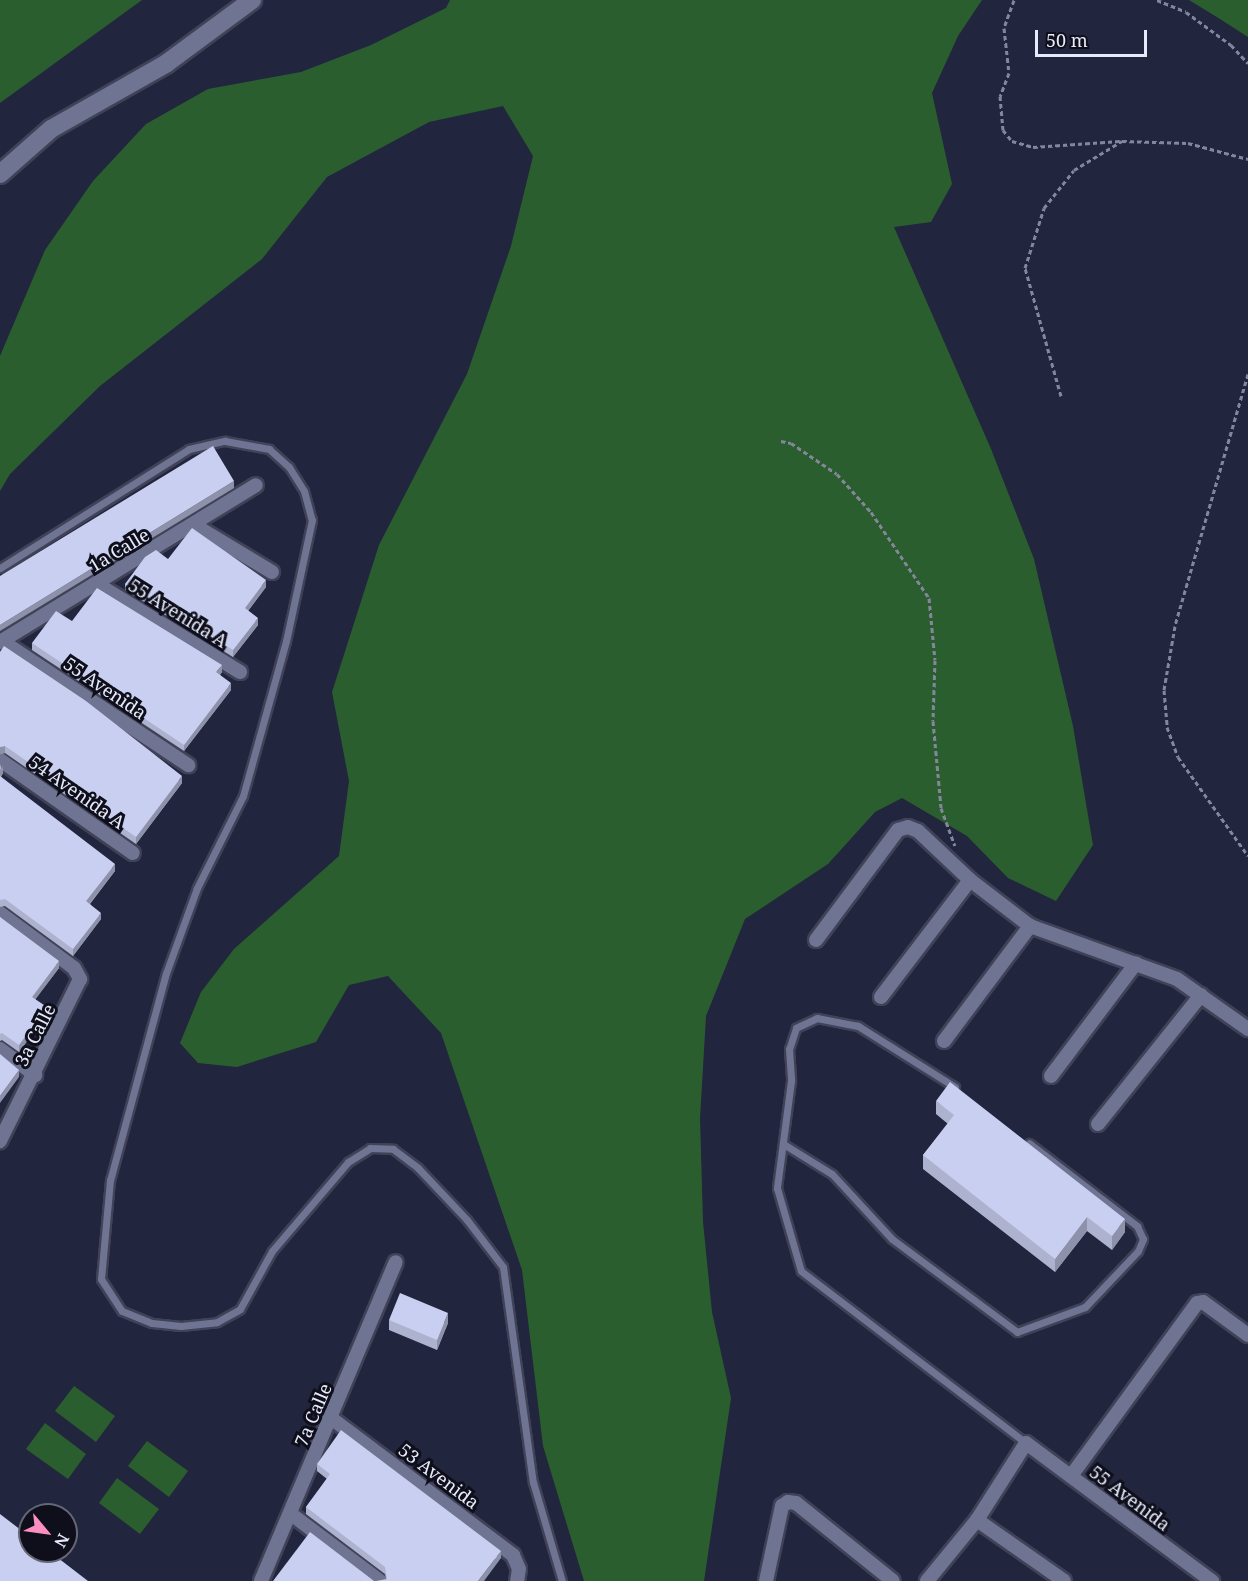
<!DOCTYPE html>
<style>
body{margin:0}
#map{position:relative;width:1248px;height:1581px;overflow:hidden;background:#22253e;font-family:"Noto Serif",serif}
div>[style]{position:absolute}
.green>*{inset:0;background:#2b5e2f}
.path>*{height:3px;margin-top:-1.5px;transform-origin:0;background:repeating-linear-gradient(90deg,#84879c 0 4.5px,transparent 0 7.5px)}
.roads{filter:drop-shadow(2px 0 #404258) drop-shadow(-2px 0 #404258) drop-shadow(0 2px #404258) drop-shadow(0 -2px #404258)}
.lane>*{height:7px;margin:-3.5px;padding:0 3.5px;transform-origin:3.5px;border-radius:3.5px;background:#6f7492}
.street>*{height:14px;margin:-7px;padding:0 7px;transform-origin:7px;border-radius:7px;background:#6f7492}
.secondary>*{height:18px;margin:-9px;padding:0 9px;transform-origin:9px;border-radius:9px;background:#6f7492}
.wall>*{inset:0;background:#adb2cf}
.shaded-wall>*{inset:0;background:#8d91a9}
.building>*{inset:0;background:#c9cff1}
span{translate:-50% -50%;white-space:nowrap;text-align:center;line-height:1.15;-webkit-text-stroke:6px #0e0f1a;paint-order:stroke}
.street-label{font-size:18px;color:#e7eafb}
.north{position:absolute;left:18px;top:1503px;width:60px;height:60px;box-sizing:border-box;background:#0e0f1a;border:2px solid #656774;border-radius:50%;rotate:119deg;font-size:16px;font-weight:700;line-height:24px;text-align:center;color:#e7eafb}
.north::after{content:'';display:block;margin:auto;width:21px;height:27px;background:#fd8ec0;clip-path:polygon(50% 0,100% 100%,50% 72%,0 100%)}
.scale{position:absolute;left:1035px;top:30px;width:112px;height:27px;box-sizing:border-box;border:3px solid #e7eafb;border-top:0;padding-left:8px;font-size:18px;line-height:21px;white-space:nowrap;color:#e7eafb;-webkit-text-stroke:4px #0e0f1a;paint-order:stroke}
</style>
<div id="map">
<div class="green">
<div style="clip-path:polygon(0 0,142px 0,0 103px)"></div>
<div style="clip-path:polygon(450px 0,982px 0,958px 36px,932px 93px,952px 184px,931px 222px,894px 227px,991px 449px,1034px 559px,1073px 726px,1093px 845px,1056px 901px,1008px 878px,967px 836px,902px 798px,875px 812px,828px 864px,745px 919px,706px 1016px,700px 1118px,703px 1222px,712px 1312px,731px 1398px,704px 1581px,584px 1581px,543px 1446px,522px 1270px,441px 1033px,388px 976px,349px 985px,316px 1042px,237px 1067px,198px 1063px,180px 1043px,201px 992px,234px 949px,339px 856px,349px 781px,332px 692px,379px 545px,467px 374px,511px 246px,533px 156px,503px 106px,429px 122px,327px 177px,262px 259px,100px 386px,10px 474px,0 491px,0 356px,45px 250px,93px 181px,146px 124px,208px 89px,301px 72px,371px 45px,446px 8px)"></div>
<div style="clip-path:polygon(1189px 0,1248px 0,1248px 37px,1220px 19px)"></div>
<div style="clip-path:polygon(74px 1386px,115px 1416px,96px 1442px,55px 1411px)"></div>
<div style="clip-path:polygon(45px 1423px,86px 1454px,68px 1479px,26px 1449px)"></div>
<div style="clip-path:polygon(147px 1441px,188px 1471px,169px 1497px,128px 1466px)"></div>
<div style="clip-path:polygon(117px 1478px,159px 1509px,140px 1534px,99px 1503px)"></div>
</div>
<div class="path">
<div style="left:1014px;top:0;width:30px;rotate:110deg"></div>
<div style="left:1004px;top:28px;width:45px;rotate:83.7deg"></div>
<div style="left:1009px;top:73px;width:25px;rotate:111deg"></div>
<div style="left:1000px;top:96px;width:34px;rotate:85deg"></div>
<div style="left:1003px;top:130px;width:14px;rotate:51deg"></div>
<div style="left:1012px;top:141px;width:22px;rotate:16deg"></div>
<div style="left:1033px;top:147px;width:87px;rotate:-3.9deg"></div>
<div style="left:1157px;top:0;width:31px;rotate:22deg"></div>
<div style="left:1186px;top:12px;width:56px;rotate:36.3deg"></div>
<div style="left:1231px;top:45px;width:25px;rotate:47deg"></div>
<div style="left:1248px;top:374px;width:262px;rotate:106.2deg"></div>
<div style="left:1175px;top:626px;width:65px;rotate:99.8deg"></div>
<div style="left:1164px;top:690px;width:37px;rotate:85deg"></div>
<div style="left:1167px;top:727px;width:32px;rotate:70deg"></div>
<div style="left:1178px;top:757px;width:121px;rotate:54.7deg"></div>
<div style="left:1061px;top:396px;width:133px;rotate:-105.7deg"></div>
<div style="left:1025px;top:268px;width:63px;rotate:-72.4deg"></div>
<div style="left:1044px;top:208px;width:48px;rotate:-51.7deg"></div>
<div style="left:1074px;top:170px;width:56px;rotate:-31.1deg"></div>
<div style="left:1122px;top:141px;width:66px;rotate:1.7deg"></div>
<div style="left:1188px;top:143px;width:62px;rotate:14.9deg"></div>
<div style="left:781px;top:441px;width:10px;rotate:11deg"></div>
<div style="left:791px;top:443px;width:55px;rotate:34deg"></div>
<div style="left:837px;top:474px;width:51px;rotate:48.2deg"></div>
<div style="left:871px;top:512px;width:104px;rotate:56deg"></div>
<div style="left:929px;top:598px;width:62px;rotate:84.5deg"></div>
<div style="left:935px;top:660px;width:61px;rotate:91.9deg"></div>
<div style="left:933px;top:721px;width:87px;rotate:84.7deg"></div>
<div style="left:941px;top:808px;width:40px;rotate:69.8deg"></div>
</div>
<div class="roads">
<div class="lane">
<div style="left:0;top:568px;width:223px;rotate:-32.2deg"></div>
<div style="left:189px;top:449px;width:37px;rotate:-13deg"></div>
<div style="left:225px;top:441px;width:45px;rotate:10.3deg"></div>
<div style="left:269px;top:449px;width:27px;rotate:42deg"></div>
<div style="left:289px;top:467px;width:28px;rotate:58deg"></div>
<div style="left:304px;top:491px;width:30px;rotate:75deg"></div>
<div style="left:312px;top:520px;width:124px;rotate:102.1deg"></div>
<div style="left:286px;top:641px;width:161px;rotate:105.5deg"></div>
<div style="left:243px;top:796px;width:103px;rotate:116.6deg"></div>
<div style="left:197px;top:888px;width:90px;rotate:110deg"></div>
<div style="left:166px;top:973px;width:214px;rotate:105.1deg"></div>
<div style="left:110px;top:1180px;width:99px;rotate:95.2deg"></div>
<div style="left:101px;top:1279px;width:38px;rotate:57deg"></div>
<div style="left:122px;top:1311px;width:32px;rotate:22deg"></div>
<div style="left:152px;top:1323px;width:29px;rotate:6deg"></div>
<div style="left:181px;top:1326px;width:36px;rotate:-6deg"></div>
<div style="left:217px;top:1322px;width:26px;rotate:-29deg"></div>
<div style="left:240px;top:1309px;width:66px;rotate:-61.1deg"></div>
<div style="left:272px;top:1251px;width:117px;rotate:-49.5deg"></div>
<div style="left:348px;top:1162px;width:26px;rotate:-32deg"></div>
<div style="left:370px;top:1148px;width:23px;rotate:2deg"></div>
<div style="left:393px;top:1149px;width:31px;rotate:37deg"></div>
<div style="left:418px;top:1168px;width:71px;rotate:46.7deg"></div>
<div style="left:467px;top:1220px;width:59px;rotate:52.5deg"></div>
<div style="left:503px;top:1267px;width:217px;rotate:82.1deg"></div>
<div style="left:533px;top:1482px;width:103px;rotate:73.7deg"></div>
<div style="left:955px;top:1087px;width:115px;rotate:-147.8deg"></div>
<div style="left:858px;top:1026px;width:42px;rotate:-169deg"></div>
<div style="left:817px;top:1018px;width:23px;rotate:155deg"></div>
<div style="left:796px;top:1028px;width:22px;rotate:108deg"></div>
<div style="left:789px;top:1049px;width:32px;rotate:86deg"></div>
<div style="left:791px;top:1081px;width:108px;rotate:97.5deg"></div>
<div style="left:777px;top:1188px;width:86px;rotate:73.9deg"></div>
<div style="left:801px;top:1271px;width:283px;rotate:37.4deg"></div>
<div style="left:785px;top:1145px;width:55px;rotate:31.7deg"></div>
<div style="left:832px;top:1174px;width:88px;rotate:47.3deg"></div>
<div style="left:892px;top:1239px;width:156px;rotate:36.6deg"></div>
<div style="left:1017px;top:1332px;width:72px;rotate:-20.2deg"></div>
<div style="left:1085px;top:1307px;width:77px;rotate:-46.6deg"></div>
<div style="left:1138px;top:1251px;width:13px;rotate:-67deg"></div>
<div style="left:1143px;top:1239px;width:14px;rotate:-115deg"></div>
<div style="left:1137px;top:1226px;width:136px;rotate:-142.5deg"></div>
</div>
<div class="street">
<div style="left:194px;top:525px;width:91px;rotate:31.1deg"></div>
<div style="left:97px;top:584px;width:168px;rotate:31.6deg"></div>
<div style="left:2px;top:641px;width:224px;rotate:33.7deg"></div>
<div style="left:0;top:642px;width:300px;rotate:-31.5deg"></div>
<div style="left:0;top:760px;width:162px;rotate:35deg"></div>
<div style="left:0;top:913px;width:92px;rotate:36.6deg"></div>
<div style="left:74px;top:968px;width:13px;rotate:61deg"></div>
<div style="left:80px;top:979px;width:181px;rotate:116.3deg"></div>
<div style="left:816px;top:940px;width:137px;rotate:-53.3deg"></div>
<div style="left:898px;top:830px;width:10px;rotate:-17deg"></div>
<div style="left:908px;top:827px;width:11px;rotate:22deg"></div>
<div style="left:918px;top:831px;width:71px;rotate:43.3deg"></div>
<div style="left:970px;top:880px;width:76px;rotate:37.5deg"></div>
<div style="left:1030px;top:926px;width:156px;rotate:19.8deg"></div>
<div style="left:1177px;top:979px;width:87px;rotate:35.2deg"></div>
<div style="left:881px;top:997px;width:147px;rotate:-52.7deg"></div>
<div style="left:944px;top:1041px;width:144px;rotate:-53.2deg"></div>
<div style="left:0;top:1049px;width:44px;rotate:36.6deg"></div>
<div style="left:1051px;top:1076px;width:141px;rotate:-53deg"></div>
<div style="left:1098px;top:1124px;width:165px;rotate:-51.4deg"></div>
<div style="left:331px;top:1418px;width:228px;rotate:37deg"></div>
<div style="left:513px;top:1555px;width:15px;rotate:67deg"></div>
<div style="left:519px;top:1569px;width:12px;rotate:99deg"></div>
<div style="left:1071px;top:1476px;width:214px;rotate:-53.9deg"></div>
<div style="left:1197px;top:1303px;width:6px;rotate:-9deg"></div>
<div style="left:1203px;top:1302px;width:56px;rotate:36.3deg"></div>
<div style="left:291px;top:1514px;width:111px;rotate:37deg"></div>
<div style="left:977px;top:1520px;width:106px;rotate:35deg"></div>
<div style="left:261px;top:1581px;width:346px;rotate:-67.1deg"></div>
<div style="left:766px;top:1581px;width:77px;rotate:-78deg"></div>
<div style="left:782px;top:1506px;width:7px;rotate:-34deg"></div>
<div style="left:788px;top:1502px;width:8px;rotate:7deg"></div>
<div style="left:796px;top:1503px;width:124px;rotate:38.8deg"></div>
<div style="left:927px;top:1581px;width:79px;rotate:-50.7deg"></div>
<div style="left:977px;top:1520px;width:91px;rotate:-57.5deg"></div>
<div style="left:1026px;top:1443px;width:232px;rotate:36.6deg"></div>
</div>
<div class="secondary">
<div style="left:0;top:174px;width:68px;rotate:-41.4deg"></div>
<div style="left:51px;top:129px;width:133px;rotate:-29.6deg"></div>
<div style="left:167px;top:63px;width:106px;rotate:-36.5deg"></div>
</div>
</div>
<div class="wall">
<div style="clip-path:polygon(168px 559px,266px 587px,248px 611px,258px 625px,233px 657px,125px 590px,125px 584px)"></div>
<div style="clip-path:polygon(32px 643px,222px 672px,220px 675px,231px 690px,184px 751px,32px 650px)"></div>
<div style="clip-path:polygon(0 652px,182px 783px,136px 844px,5px 753px,0 754px)"></div>
<div style="clip-path:polygon(0 764px,3px 773px,1px 777px,115px 871px,90px 904px,101px 919px,73px 956px,5px 906px,0 907px)"></div>
<div style="clip-path:polygon(0 917px,59px 968px,35px 999px,47px 1014px,19px 1052px,2px 1040px,0 1041px)"></div>
<div style="clip-path:polygon(936px 1101px,1125px 1232px,1112px 1250px,1087px 1231px,1055px 1272px,923px 1169px,923px 1155px,948px 1124px,936px 1114px)"></div>
<div style="clip-path:polygon(389px 1320px,448px 1323px,437px 1350px,389px 1330px)"></div>
<div style="clip-path:polygon(317px 1464px,501px 1558px,386px 1579px,385px 1574px,306px 1514px,306px 1507px,327px 1479px,317px 1471px)"></div>
</div>
<div class="shaded-wall">
<div style="clip-path:polygon(234px 481px,234px 488px,0 631px,0 625px)"></div>
<div style="clip-path:polygon(266px 580px,266px 587px,245px 615px,245px 608px)"></div>
<div style="clip-path:polygon(258px 618px,258px 625px,233px 657px,233px 650px)"></div>
<div style="clip-path:polygon(222px 665px,222px 672px,216px 679px,216px 672px)"></div>
<div style="clip-path:polygon(231px 683px,231px 690px,184px 751px,184px 745px)"></div>
<div style="clip-path:polygon(5px 746px,5px 753px,0 754px,0 747px)"></div>
<div style="clip-path:polygon(3px 766px,3px 773px,0 777px,0 770px)"></div>
<div style="clip-path:polygon(182px 776px,182px 783px,136px 844px,136px 837px)"></div>
<div style="clip-path:polygon(115px 864px,115px 871px,86px 908px,86px 901px)"></div>
<div style="clip-path:polygon(101px 913px,101px 919px,73px 956px,73px 949px)"></div>
<div style="clip-path:polygon(59px 961px,59px 968px,32px 1004px,32px 997px)"></div>
<div style="clip-path:polygon(47px 1007px,47px 1014px,19px 1052px,19px 1045px)"></div>
<div style="clip-path:polygon(19px 1070px,19px 1077px,0 1103px,0 1096px)"></div>
<div style="clip-path:polygon(1087px 1217px,1087px 1231px,1055px 1272px,1055px 1259px)"></div>
<div style="clip-path:polygon(1125px 1219px,1125px 1232px,1112px 1250px,1112px 1236px)"></div>
<div style="clip-path:polygon(448px 1313px,448px 1323px,437px 1350px,437px 1340px)"></div>
<div style="clip-path:polygon(501px 1551px,501px 1558px,484px 1581px,478px 1581px)"></div>
</div>
<div class="building">
<div style="clip-path:polygon(213px 446px,234px 481px,0 625px,0 576px)"></div>
<div style="clip-path:polygon(192px 528px,266px 580px,245px 608px,258px 618px,233px 650px,125px 584px,145px 557px,156px 550px,168px 559px)"></div>
<div style="clip-path:polygon(97px 588px,222px 665px,216px 672px,231px 683px,184px 745px,32px 643px,56px 611px,72px 621px)"></div>
<div style="clip-path:polygon(4px 646px,86px 701px,182px 776px,136px 837px,5px 746px,0 747px,0 652px)"></div>
<div style="clip-path:polygon(0 776px,115px 864px,86px 901px,101px 913px,73px 949px,5px 899px,0 900px)"></div>
<div style="clip-path:polygon(0 917px,59px 961px,32px 997px,47px 1007px,19px 1045px,2px 1033px,0 1034px)"></div>
<div style="clip-path:polygon(0 1054px,19px 1070px,0 1096px)"></div>
<div style="clip-path:polygon(950px 1082px,1125px 1219px,1112px 1236px,1087px 1217px,1055px 1259px,923px 1155px,954px 1115px,936px 1101px)"></div>
<div style="clip-path:polygon(400px 1293px,448px 1313px,437px 1340px,389px 1320px)"></div>
<div style="clip-path:polygon(341px 1430px,501px 1551px,478px 1581px,376px 1581px,387px 1579px,385px 1567px,306px 1507px,330px 1474px,317px 1464px)"></div>
<div style="clip-path:polygon(0 1514px,30px 1537px,30px 1551px,49px 1551px,88px 1581px,0 1581px)"></div>
<div style="clip-path:polygon(310px 1532px,374px 1581px,273px 1581px)"></div>
</div>
<div class="street-label">
<span style="left:119px;top:550px;rotate:-31deg">1a Calle</span>
<span style="left:178px;top:613px;rotate:32deg">55 Avenida A</span>
<span style="left:105px;top:688px;rotate:34deg">55 Avenida</span>
<span style="left:77px;top:792px;rotate:35deg">54 Avenida A</span>
<span style="left:35px;top:1035px;rotate:-63deg">3a Calle</span>
<span style="left:313px;top:1415px;rotate:-67deg">7a Calle</span>
<span style="left:439px;top:1476px;rotate:37deg">53 Avenida</span>
<span style="left:1130px;top:1498px;rotate:37deg">55 Avenida</span>
</div>
<div class="north">N</div>
<div class="scale">50 m</div>
</div>
